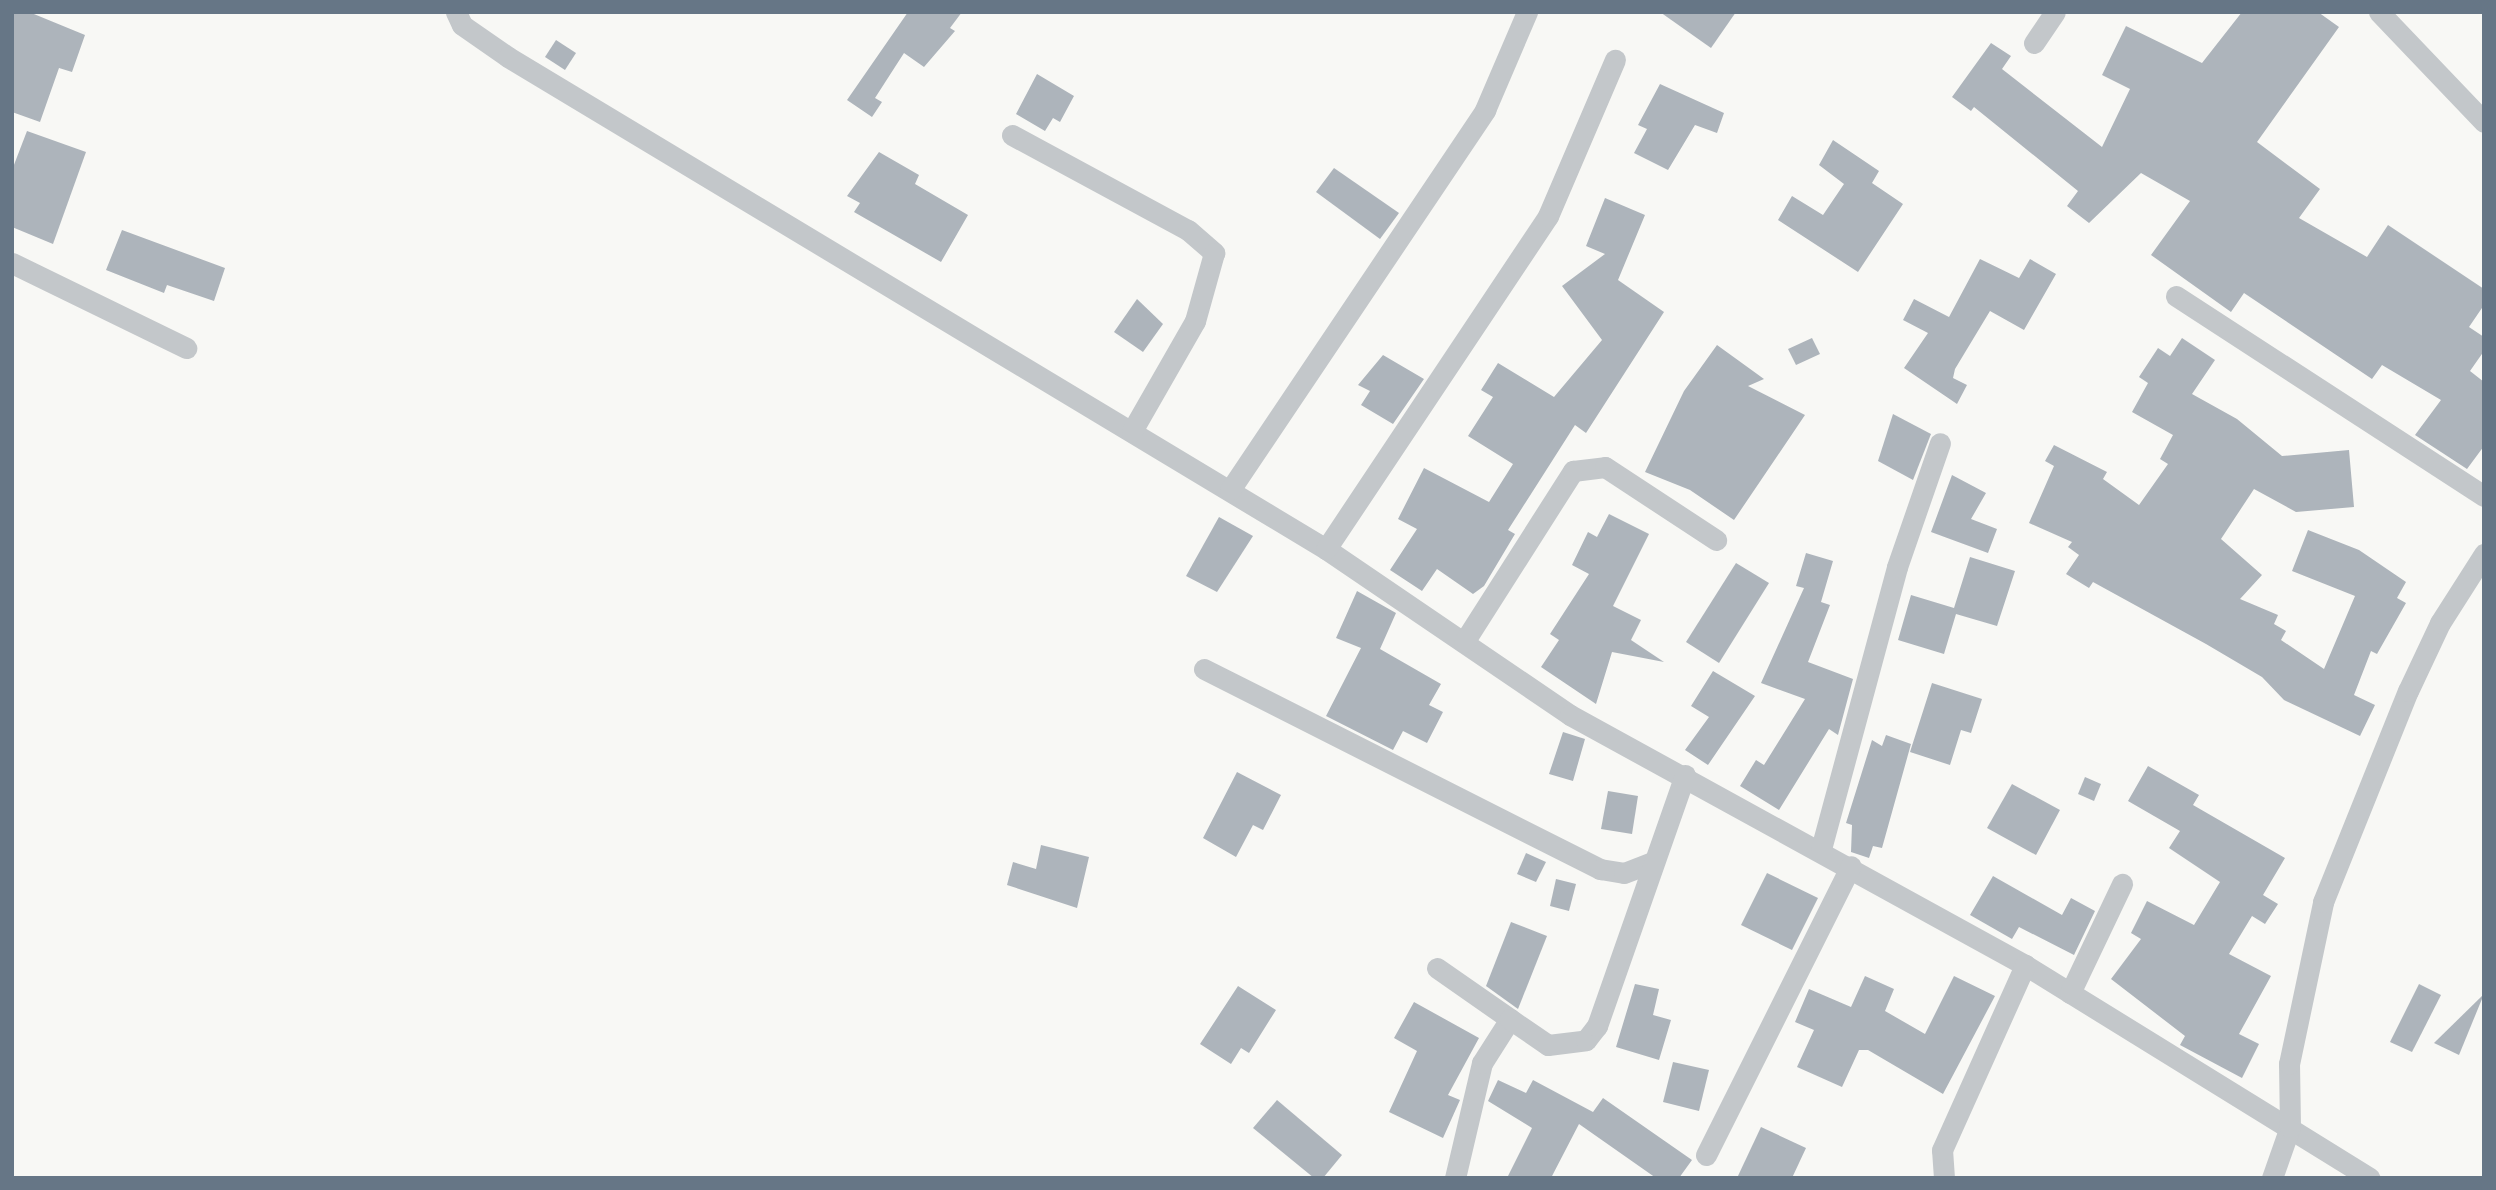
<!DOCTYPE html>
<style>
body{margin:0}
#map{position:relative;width:2496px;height:1190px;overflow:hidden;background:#f8f8f5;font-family:Commissioner,sans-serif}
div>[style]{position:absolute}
.building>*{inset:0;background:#adb4bb}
.minor>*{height:21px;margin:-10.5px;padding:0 10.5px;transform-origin:10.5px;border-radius:10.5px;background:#c3c7ca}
span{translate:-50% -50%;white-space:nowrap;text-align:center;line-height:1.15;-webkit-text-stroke:7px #fff;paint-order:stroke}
.frame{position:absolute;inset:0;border:14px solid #667686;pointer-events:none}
</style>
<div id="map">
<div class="building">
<div style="clip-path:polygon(12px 12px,29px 12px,85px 35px,72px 72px,59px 68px,40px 122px,12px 112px)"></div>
<div style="clip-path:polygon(908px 12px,962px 12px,950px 28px,955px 31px,924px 67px,904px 53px,875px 98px,882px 102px,872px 117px,847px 100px)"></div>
<div style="clip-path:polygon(1660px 12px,1736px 12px,1711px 48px)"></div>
<div style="clip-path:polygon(2242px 12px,2318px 12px,2339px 27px,2257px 142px,2320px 189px,2299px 218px,2367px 257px,2388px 225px,2484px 289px,2484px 305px,2469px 327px,2484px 337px,2484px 351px,2470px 371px,2484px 382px,2484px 446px,2467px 469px,2415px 435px,2441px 400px,2382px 365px,2372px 379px,2244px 293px,2231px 312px,2151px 255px,2190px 201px,2141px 173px,2089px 223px,2067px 206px,2078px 191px,1974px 107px,1971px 111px,1952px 97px,1991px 43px,2011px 56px,2002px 69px,2102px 147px,2130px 89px,2102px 75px,2126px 26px,2202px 63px)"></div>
<div style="clip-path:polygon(556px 40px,576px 53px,565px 70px,545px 57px)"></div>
<div style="clip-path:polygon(1037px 74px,1074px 96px,1060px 122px,1053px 118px,1045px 131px,1016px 114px)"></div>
<div style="clip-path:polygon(1660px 84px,1724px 113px,1717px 133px,1695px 125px,1668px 170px,1634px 153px,1647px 129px,1638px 125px)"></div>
<div style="clip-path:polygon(27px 131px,86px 152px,53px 244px,12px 227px,12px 170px)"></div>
<div style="clip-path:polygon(1833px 140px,1879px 171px,1872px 183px,1903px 204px,1858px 272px,1778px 220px,1792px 196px,1823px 215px,1844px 184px,1819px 165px)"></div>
<div style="clip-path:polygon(879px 152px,919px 175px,915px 184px,968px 215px,941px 262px,854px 212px,860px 203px,847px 196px)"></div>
<div style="clip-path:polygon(1334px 168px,1399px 213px,1380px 239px,1316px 192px)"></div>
<div style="clip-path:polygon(1605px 198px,1645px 215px,1618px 280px,1664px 312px,1586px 433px,1575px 425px,1508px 530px,1515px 534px,1484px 586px,1473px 594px,1437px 569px,1422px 591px,1390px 570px,1417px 529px,1398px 519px,1424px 468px,1489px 502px,1513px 464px,1468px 436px,1493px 397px,1481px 390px,1498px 363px,1554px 397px,1602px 340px,1562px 286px,1605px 254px,1586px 246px)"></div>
<div style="clip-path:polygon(122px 230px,225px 268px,214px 301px,167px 285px,164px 293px,106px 270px)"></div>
<div style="clip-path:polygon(1980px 259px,2019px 278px,2030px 259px,2056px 274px,2024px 330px,1990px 311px,1955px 369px,1953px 378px,1967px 385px,1957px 404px,1904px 368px,1928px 333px,1903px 320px,1914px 299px,1949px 317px)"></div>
<div style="clip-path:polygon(1137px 299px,1163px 324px,1143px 352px,1114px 332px)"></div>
<div style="clip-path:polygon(1812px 338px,1820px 354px,1796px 365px,1788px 349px)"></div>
<div style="clip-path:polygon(2182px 338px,2215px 360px,2192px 394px,2237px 419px,2282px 456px,2349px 450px,2354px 507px,2296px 512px,2254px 489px,2221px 539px,2262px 575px,2240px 599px,2278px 615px,2274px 624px,2286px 631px,2281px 640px,2324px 669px,2355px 596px,2292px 571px,2308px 530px,2359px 550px,2406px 582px,2397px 598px,2406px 603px,2377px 654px,2371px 651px,2354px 695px,2375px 705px,2360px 736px,2284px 700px,2262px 677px,2206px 644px,2093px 582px,2089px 588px,2066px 574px,2079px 555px,2068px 547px,2072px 542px,2029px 523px,2054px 466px,2045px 461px,2054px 445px,2107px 472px,2103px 479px,2139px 505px,2168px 464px,2160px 459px,2173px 435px,2132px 412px,2148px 383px,2139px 377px,2158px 348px,2170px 356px)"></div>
<div style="clip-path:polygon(1717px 345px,1764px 379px,1748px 386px,1805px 415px,1734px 520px,1690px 490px,1645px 472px,1684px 391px)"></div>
<div style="clip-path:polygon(1383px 355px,1424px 379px,1393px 424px,1361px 405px,1370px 391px,1358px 385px)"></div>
<div style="clip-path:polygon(1893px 414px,1931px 434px,1913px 480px,1878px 461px)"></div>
<div style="clip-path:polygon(1952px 475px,1986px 493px,1971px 519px,1997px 529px,1988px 553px,1931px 532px)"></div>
<div style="clip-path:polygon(1609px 514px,1649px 534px,1613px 606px,1641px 620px,1631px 640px,1664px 662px,1612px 652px,1596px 704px,1541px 667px,1559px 640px,1550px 634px,1589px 574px,1572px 565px,1588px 532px,1597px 537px)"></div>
<div style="clip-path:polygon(1219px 517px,1253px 536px,1217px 592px,1186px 576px)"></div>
<div style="clip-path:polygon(1806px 553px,1833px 561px,1821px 602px,1830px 605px,1808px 662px,1853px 679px,1838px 735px,1829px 729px,1779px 810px,1740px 786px,1756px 760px,1764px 765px,1805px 699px,1761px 683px,1804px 588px,1796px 586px)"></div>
<div style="clip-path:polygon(1970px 557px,2015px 571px,1997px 626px,1956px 614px,1944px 654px,1898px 640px,1911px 595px,1954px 608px)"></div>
<div style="clip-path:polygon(1736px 563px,1769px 583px,1719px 663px,1686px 642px)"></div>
<div style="clip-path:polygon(1357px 591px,1396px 613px,1380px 649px,1441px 684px,1429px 705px,1443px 712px,1427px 743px,1403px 731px,1393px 750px,1326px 716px,1361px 648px,1336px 638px)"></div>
<div style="clip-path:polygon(1713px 671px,1755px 696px,1708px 765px,1685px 750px,1709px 717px,1691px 706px)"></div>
<div style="clip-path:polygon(1932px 683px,1982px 699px,1971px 733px,1961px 730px,1950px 765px,1910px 752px)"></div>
<div style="clip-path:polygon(1563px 732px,1585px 739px,1573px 781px,1549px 774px)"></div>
<div style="clip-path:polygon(1886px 735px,1911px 744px,1882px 848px,1873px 846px,1869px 858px,1851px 852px,1852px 825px,1846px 823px,1872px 740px,1882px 746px)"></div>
<div style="clip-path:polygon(2148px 766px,2199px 795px,2193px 805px,2285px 858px,2263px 895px,2278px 904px,2265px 924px,2252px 916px,2229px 954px,2271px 976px,2239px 1034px,2259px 1044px,2242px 1078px,2180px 1045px,2185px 1036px,2111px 979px,2141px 939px,2131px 933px,2147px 901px,2194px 925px,2220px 882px,2169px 848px,2180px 831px,2128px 801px)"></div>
<div style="clip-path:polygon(1237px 772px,1281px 795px,1263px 830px,1253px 825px,1236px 857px,1203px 838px)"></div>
<div style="clip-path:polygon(2085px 777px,2101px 784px,2094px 801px,2078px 794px)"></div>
<div style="clip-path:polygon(2012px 784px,2060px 810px,2036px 855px,1987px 828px)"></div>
<div style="clip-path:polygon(1608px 791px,1638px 796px,1632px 834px,1601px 829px)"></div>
<div style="clip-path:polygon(1041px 845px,1089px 857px,1077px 908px,1007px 885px,1013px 862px,1036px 869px)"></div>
<div style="clip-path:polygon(1526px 853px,1546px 862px,1536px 882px,1517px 874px)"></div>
<div style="clip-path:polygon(1767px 873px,1818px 898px,1792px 950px,1741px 925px)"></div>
<div style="clip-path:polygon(1993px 876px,2062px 915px,2071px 898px,2095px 911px,2074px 955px,2019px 927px,2012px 939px,1970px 915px)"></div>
<div style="clip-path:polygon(1556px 879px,1576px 884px,1569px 911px,1550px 906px)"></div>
<div style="clip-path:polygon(1511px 922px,1547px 936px,1518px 1009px,1486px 986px)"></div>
<div style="clip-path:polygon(1865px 976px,1894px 989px,1885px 1011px,1925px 1034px,1954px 976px,1995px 996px,1943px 1094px,1868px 1050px,1859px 1050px,1842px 1087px,1797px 1067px,1814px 1030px,1795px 1022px,1809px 989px,1851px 1007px)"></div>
<div style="clip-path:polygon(1635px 984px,1659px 989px,1653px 1015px,1671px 1020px,1659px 1060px,1616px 1047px)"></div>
<div style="clip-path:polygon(2419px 984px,2441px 995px,2412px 1052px,2390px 1042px)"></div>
<div style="clip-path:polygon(1238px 986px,1276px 1010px,1249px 1053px,1241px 1048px,1231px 1064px,1200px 1044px)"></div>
<div style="clip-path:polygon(2484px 994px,2459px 1055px,2434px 1043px)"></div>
<div style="clip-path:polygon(1414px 1002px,1479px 1038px,1448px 1095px,1460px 1100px,1443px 1138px,1389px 1112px,1417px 1051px,1394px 1038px)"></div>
<div style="clip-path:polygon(1673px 1062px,1709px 1070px,1699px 1111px,1663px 1102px)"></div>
<div style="clip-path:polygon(1498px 1080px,1526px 1093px,1533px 1080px,1593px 1112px,1603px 1098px,1692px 1160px,1679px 1178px,1656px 1178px,1579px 1124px,1551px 1178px,1507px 1178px,1532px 1128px,1488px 1101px)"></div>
<div style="clip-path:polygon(1277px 1100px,1342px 1155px,1323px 1178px,1314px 1178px,1253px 1128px)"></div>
<div style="clip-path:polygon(1761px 1127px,1806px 1148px,1792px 1178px,1737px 1178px)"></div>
</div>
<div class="minor">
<div style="left:456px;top:12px;width:14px;rotate:65deg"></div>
<div style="left:462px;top:25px;width:56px;rotate:34.8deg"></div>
<div style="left:508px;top:57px;width:955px;rotate:31.03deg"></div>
<div style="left:1326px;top:549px;width:295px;rotate:34.2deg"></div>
<div style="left:1570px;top:715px;width:519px;rotate:28.79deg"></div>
<div style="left:2025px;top:965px;width:405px;rotate:31.7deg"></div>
<div style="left:2379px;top:12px;width:152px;rotate:46.3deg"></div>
<div style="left:2034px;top:43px;width:37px;rotate:-56deg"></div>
<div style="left:1012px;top:135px;width:200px;rotate:28.4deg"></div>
<div style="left:1188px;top:230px;width:35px;rotate:41deg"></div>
<div style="left:1214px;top:253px;width:71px;rotate:105.6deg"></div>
<div style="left:1195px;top:321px;width:127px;rotate:119.8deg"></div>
<div style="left:12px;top:263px;width:194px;rotate:26deg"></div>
<div style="left:2176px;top:296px;width:367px;rotate:33deg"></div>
<div style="left:1230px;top:490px;width:458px;rotate:-56.1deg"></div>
<div style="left:1485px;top:110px;width:107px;rotate:-66.8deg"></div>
<div style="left:1326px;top:549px;width:400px;rotate:-56.3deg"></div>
<div style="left:1548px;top:216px;width:170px;rotate:-66.8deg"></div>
<div style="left:1464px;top:642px;width:203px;rotate:-57.5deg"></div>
<div style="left:1573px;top:471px;width:32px;rotate:-7deg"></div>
<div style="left:1605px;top:467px;width:133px;rotate:33.3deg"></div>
<div style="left:1204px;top:669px;width:444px;rotate:26.8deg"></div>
<div style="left:1600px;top:869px;width:24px;rotate:9deg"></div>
<div style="left:1624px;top:873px;width:31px;rotate:-21deg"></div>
<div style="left:1821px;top:849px;width:292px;rotate:-74.9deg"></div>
<div style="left:1897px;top:567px;width:131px;rotate:-70.9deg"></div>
<div style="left:1437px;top:968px;width:89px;rotate:34.9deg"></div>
<div style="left:2070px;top:993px;width:121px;rotate:-64.5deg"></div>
<div style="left:1706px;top:1155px;width:323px;rotate:-63.4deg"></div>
<div style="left:1455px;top:1178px;width:118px;rotate:-76.8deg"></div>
<div style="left:1482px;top:1063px;width:52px;rotate:-57.5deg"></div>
<div style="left:1510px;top:1019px;width:46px;rotate:34.4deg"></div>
<div style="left:1548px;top:1045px;width:38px;rotate:-7deg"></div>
<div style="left:1586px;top:1040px;width:18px;rotate:-52deg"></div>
<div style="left:1597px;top:1026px;width:266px;rotate:-70.7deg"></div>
<div style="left:1944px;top:1178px;width:28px;rotate:-94deg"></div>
<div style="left:1942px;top:1150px;width:203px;rotate:-65.8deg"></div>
<div style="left:2272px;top:1178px;width:54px;rotate:-70.6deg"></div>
<div style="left:2290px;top:1127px;width:63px;rotate:-90.9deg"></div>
<div style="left:2289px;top:1064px;width:166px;rotate:-78.1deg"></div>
<div style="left:2323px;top:902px;width:227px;rotate:-68.1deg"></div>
<div style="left:2408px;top:691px;width:75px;rotate:-64.8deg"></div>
<div style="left:2440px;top:623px;width:82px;rotate:-57.5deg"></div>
</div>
<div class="frame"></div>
</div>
